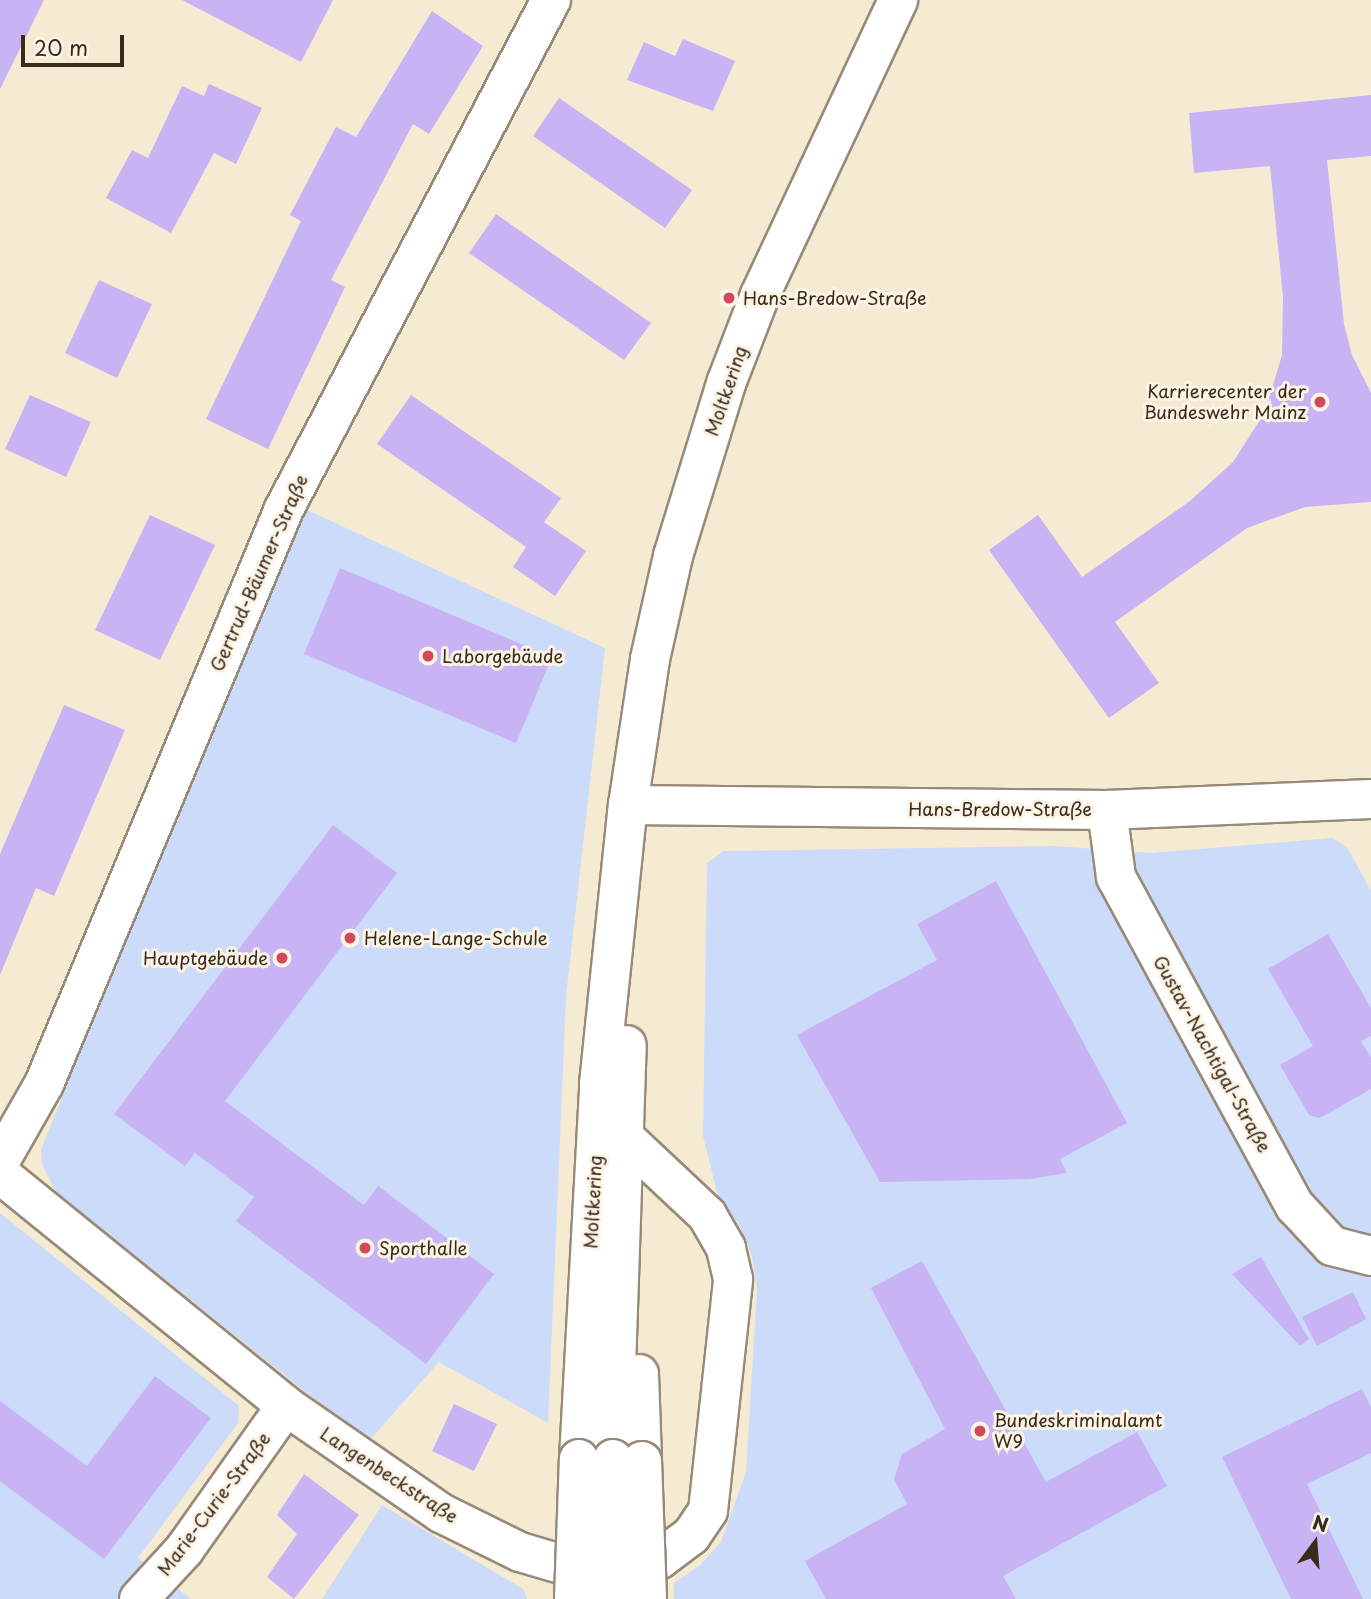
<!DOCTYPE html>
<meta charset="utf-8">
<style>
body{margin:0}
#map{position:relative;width:1371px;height:1599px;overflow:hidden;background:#f5ebd3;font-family:"Playpen Sans",sans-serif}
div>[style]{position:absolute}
.built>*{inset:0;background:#ccdbf9}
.building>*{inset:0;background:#c8b3f4}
.roads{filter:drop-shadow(2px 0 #988a78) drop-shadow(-2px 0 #988a78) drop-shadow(0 2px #988a78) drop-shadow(0 -2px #988a78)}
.minor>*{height:38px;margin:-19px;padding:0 19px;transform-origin:19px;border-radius:19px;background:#fff}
.tertiary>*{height:38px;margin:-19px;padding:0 19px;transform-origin:19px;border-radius:19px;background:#fff}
.bridges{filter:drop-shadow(2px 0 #988a78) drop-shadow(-2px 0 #988a78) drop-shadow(0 2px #988a78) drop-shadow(0 -2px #988a78)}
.tertiary-bridge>*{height:38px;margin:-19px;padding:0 19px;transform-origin:19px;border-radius:19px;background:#fff}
.dots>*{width:19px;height:19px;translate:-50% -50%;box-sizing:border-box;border:4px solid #fcf5e5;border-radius:50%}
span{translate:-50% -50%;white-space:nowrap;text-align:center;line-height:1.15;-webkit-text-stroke:6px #fcf5e5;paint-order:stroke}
.poi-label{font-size:18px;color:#3b2a1e}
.left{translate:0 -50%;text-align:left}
.right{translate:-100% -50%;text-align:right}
.street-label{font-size:18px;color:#3b2a1e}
.north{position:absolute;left:1280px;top:1508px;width:70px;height:70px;-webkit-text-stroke:5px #fcf5e5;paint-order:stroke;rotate:16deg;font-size:19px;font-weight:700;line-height:28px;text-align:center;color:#3b2a1e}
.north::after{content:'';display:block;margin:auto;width:24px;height:32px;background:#3b2a1e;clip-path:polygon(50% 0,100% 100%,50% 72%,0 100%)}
.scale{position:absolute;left:21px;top:35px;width:103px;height:32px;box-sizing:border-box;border:4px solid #3b2a1e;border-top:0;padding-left:9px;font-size:21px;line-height:24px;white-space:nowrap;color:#3b2a1e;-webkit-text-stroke:5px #fcf5e5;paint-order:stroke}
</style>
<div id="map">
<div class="built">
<div style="clip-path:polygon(303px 508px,605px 648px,566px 997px,548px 1423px,439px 1362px,368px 1442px,56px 1192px,42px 1164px,41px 1149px)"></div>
<div style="clip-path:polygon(1333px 838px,1347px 847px,1371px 891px,1371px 1599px,674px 1599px,674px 1583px,700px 1565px,721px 1542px,746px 1472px,757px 1289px,752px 1256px,739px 1225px,718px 1196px,703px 1136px,707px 863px,724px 851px,1054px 846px,1151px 853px)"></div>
<div style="clip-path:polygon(0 1213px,239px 1406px,238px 1423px,138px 1558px,191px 1599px,0 1599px)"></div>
<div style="clip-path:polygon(382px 1505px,523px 1589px,527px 1599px,322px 1599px)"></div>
</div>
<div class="building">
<div style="clip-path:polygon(0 0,44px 0,0 89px)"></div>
<div style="clip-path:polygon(182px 0,333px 0,301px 62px)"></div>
<div style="clip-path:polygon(432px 11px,483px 46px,429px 134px,413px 124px,331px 280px,345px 287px,268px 449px,206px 419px,301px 221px,290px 215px,336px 127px,356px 137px)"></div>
<div style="clip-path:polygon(683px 39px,735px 61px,713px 111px,627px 80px,644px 42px,675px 56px)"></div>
<div style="clip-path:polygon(209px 84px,262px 108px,236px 164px,214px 153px,171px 233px,106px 198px,132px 150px,148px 158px,182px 86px,204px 96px)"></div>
<div style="clip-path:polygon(1371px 95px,1371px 156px,1327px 160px,1344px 324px,1352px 355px,1371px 393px,1371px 502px,1305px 507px,1247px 528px,1115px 622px,1159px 683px,1109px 718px,989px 550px,1038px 515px,1082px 577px,1190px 501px,1233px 462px,1265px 412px,1282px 355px,1283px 297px,1270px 166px,1194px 173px,1189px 113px)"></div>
<div style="clip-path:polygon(559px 98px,692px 190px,665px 228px,533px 136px)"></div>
<div style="clip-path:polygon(496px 214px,651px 323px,624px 360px,469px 253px)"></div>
<div style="clip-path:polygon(99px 280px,152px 304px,117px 378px,65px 353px)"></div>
<div style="clip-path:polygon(30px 395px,91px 422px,66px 477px,5px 449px)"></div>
<div style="clip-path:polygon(411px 395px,561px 498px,544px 522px,586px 551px,555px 596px,513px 567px,526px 547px,377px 444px)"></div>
<div style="clip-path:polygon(150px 515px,215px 545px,160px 660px,95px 630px)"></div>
<div style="clip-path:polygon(340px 568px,552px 657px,516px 743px,304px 654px)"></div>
<div style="clip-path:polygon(64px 705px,125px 730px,54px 896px,36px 888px,0 975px,0 854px)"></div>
<div style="clip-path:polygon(333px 825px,397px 873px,225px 1101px,364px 1205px,378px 1186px,494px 1274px,426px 1364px,236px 1221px,254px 1197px,195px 1153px,185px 1166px,114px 1114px)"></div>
<div style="clip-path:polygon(996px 881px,1127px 1123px,1060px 1159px,1067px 1173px,1029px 1179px,880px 1182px,797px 1035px,937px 960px,917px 924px)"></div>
<div style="clip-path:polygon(1328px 934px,1371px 1008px,1371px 1036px,1361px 1041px,1371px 1058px,1371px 1089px,1320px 1118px,1309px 1115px,1280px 1065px,1313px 1046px,1268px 969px)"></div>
<div style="clip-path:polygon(1261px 1257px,1309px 1339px,1300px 1346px,1232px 1274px)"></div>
<div style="clip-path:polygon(922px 1261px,1046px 1482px,1137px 1432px,1167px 1486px,1003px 1576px,1016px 1599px,826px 1599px,805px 1561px,907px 1504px,894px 1479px,902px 1454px,945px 1429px,871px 1288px)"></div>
<div style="clip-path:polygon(1353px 1292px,1366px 1319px,1317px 1346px,1302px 1317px)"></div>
<div style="clip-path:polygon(155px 1376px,211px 1418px,104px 1559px,0 1481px,0 1401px,87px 1466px)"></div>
<div style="clip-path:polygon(1362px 1389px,1371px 1407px,1371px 1453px,1307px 1484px,1363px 1599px,1291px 1599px,1222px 1457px)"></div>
<div style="clip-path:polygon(454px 1404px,497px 1424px,474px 1471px,432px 1451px)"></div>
<div style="clip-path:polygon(304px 1474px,359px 1515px,294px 1599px,267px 1577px,297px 1534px,277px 1515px)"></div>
</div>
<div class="roads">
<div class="minor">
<div style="left:628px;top:805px;width:479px;rotate:0.6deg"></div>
<div style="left:1107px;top:810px;width:264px;rotate:-2.4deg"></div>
<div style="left:1107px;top:810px;width:68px;rotate:82.3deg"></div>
<div style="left:1116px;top:877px;width:375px;rotate:61.5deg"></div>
<div style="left:1295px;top:1206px;width:54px;rotate:47.2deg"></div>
<div style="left:1332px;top:1246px;width:40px;rotate:14.4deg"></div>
<div style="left:0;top:1161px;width:89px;rotate:-60.3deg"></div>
<div style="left:44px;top:1084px;width:623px;rotate:-67.34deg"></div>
<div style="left:284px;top:509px;width:575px;rotate:-62.32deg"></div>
<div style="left:0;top:1174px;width:368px;rotate:39deg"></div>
<div style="left:286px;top:1406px;width:188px;rotate:34.6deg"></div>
<div style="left:441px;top:1513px;width:88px;rotate:26.3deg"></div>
<div style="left:520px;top:1552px;width:89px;rotate:16.4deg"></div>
<div style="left:605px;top:1577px;width:34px;rotate:-10deg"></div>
<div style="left:638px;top:1571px;width:25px;rotate:-29deg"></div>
<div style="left:660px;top:1559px;width:39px;rotate:-37deg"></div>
<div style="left:691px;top:1536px;width:30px;rotate:-56deg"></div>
<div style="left:708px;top:1511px;width:233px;rotate:-83.8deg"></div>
<div style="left:733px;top:1279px;width:32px;rotate:-103deg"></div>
<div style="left:726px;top:1248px;width:38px;rotate:-120deg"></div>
<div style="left:707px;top:1215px;width:112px;rotate:-136.8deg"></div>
<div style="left:139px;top:1599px;width:67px;rotate:-47.4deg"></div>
<div style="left:184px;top:1550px;width:176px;rotate:-54.7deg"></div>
</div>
<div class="tertiary">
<div style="left:639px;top:1374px;width:87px;rotate:88deg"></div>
<div style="left:579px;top:1459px;width:376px;rotate:-86.9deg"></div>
<div style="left:599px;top:1084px;width:281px;rotate:-84.1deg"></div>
<div style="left:628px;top:805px;width:148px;rotate:-81.4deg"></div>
<div style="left:650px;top:659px;width:106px;rotate:-77.4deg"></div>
<div style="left:673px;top:556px;width:183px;rotate:-72.9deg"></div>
<div style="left:727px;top:381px;width:92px;rotate:-69deg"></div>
<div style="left:760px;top:295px;width:326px;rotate:-64.9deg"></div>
<div style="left:613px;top:1459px;width:414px;rotate:-88.1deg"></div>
</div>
</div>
<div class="bridges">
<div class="tertiary-bridge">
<div style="left:642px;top:1461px;width:138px;rotate:87.9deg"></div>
<div style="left:574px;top:1599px;width:140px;rotate:-88deg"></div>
<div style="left:609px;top:1599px;width:140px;rotate:-88.4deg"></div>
</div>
</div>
<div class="dots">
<div style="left:729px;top:298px;background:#d1495b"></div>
<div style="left:1320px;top:402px;background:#d1495b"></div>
<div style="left:428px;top:656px;background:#d1495b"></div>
<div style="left:350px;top:938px;background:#d1495b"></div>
<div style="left:282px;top:958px;background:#d1495b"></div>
<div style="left:365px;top:1248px;background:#d1495b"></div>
<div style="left:980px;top:1431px;background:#d1495b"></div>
</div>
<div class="poi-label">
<span class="left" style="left:743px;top:298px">Hans-Bredow-Straße</span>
<span class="right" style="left:1306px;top:402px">Karrierecenter der<br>Bundeswehr Mainz</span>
<span class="left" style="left:442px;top:656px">Laborgebäude</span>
<span class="left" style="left:364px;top:938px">Helene-Lange-Schule</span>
<span class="right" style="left:268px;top:958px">Hauptgebäude</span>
<span class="left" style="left:379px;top:1248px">Sporthalle</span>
<span class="left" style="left:994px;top:1431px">Bundeskriminalamt<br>W9</span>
</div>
<div class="street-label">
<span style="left:726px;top:391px;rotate:-71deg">Moltkering</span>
<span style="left:259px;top:573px;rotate:-66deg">Gertrud-Bäumer-Straße</span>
<span style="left:1000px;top:809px">Hans-Bredow-Straße</span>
<span style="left:1212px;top:1054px;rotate:61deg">Gustav-Nachtigal-Straße</span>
<span style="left:593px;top:1202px;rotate:-87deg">Moltkering</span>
<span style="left:389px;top:1475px;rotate:33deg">Langenbeckstraße</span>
<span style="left:214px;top:1504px;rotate:-53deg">Marie-Curie-Straße</span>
</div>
<div class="north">N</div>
<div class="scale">20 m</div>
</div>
